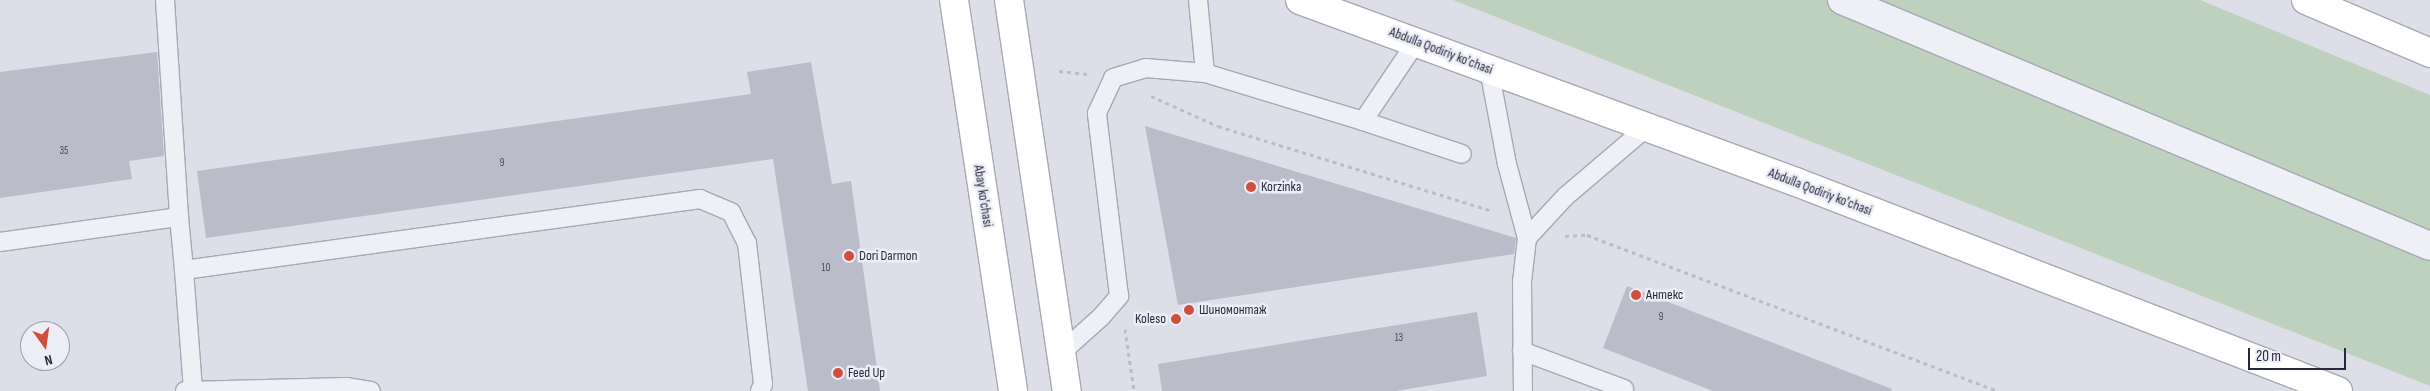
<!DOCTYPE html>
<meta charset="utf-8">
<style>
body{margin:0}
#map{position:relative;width:2430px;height:391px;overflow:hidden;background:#dddee7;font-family:"Sofia Sans Condensed",sans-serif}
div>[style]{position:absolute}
.green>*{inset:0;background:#bed1be}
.building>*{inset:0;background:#babcca}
.path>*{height:3px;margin-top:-1.5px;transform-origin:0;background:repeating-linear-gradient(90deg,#bbbcc5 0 4px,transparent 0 8px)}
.roads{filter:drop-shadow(1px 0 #a6a8b4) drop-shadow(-1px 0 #a6a8b4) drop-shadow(0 1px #a6a8b4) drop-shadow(0 -1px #a6a8b4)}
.lane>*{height:18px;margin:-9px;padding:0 9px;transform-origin:9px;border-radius:9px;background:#eff0f5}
.street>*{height:28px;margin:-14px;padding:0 14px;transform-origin:14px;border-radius:14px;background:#eff0f5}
.secondary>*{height:28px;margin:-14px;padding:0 14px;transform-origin:14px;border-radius:14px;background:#fff}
.primary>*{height:28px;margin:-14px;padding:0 14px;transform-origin:14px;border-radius:14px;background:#fff}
.dots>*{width:14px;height:14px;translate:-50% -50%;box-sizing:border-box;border:2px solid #ecedf5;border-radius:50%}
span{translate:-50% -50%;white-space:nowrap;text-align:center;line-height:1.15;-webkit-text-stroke:5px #ecedf5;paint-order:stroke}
.number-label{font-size:11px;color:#4b4e61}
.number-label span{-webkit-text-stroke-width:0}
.street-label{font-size:14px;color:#26293e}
.poi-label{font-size:14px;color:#26293e}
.left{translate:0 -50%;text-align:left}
.right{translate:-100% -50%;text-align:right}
.north{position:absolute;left:20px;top:321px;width:50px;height:50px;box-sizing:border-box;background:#ecedf5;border:1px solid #9d9fac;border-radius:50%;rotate:166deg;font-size:14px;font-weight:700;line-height:20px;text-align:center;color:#26293e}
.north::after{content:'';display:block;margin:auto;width:18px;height:22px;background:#d04e3e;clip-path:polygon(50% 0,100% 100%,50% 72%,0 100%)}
.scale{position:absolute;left:2248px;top:348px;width:98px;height:22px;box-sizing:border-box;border:2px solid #26293e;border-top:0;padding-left:6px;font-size:15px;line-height:18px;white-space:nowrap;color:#26293e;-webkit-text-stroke:4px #ecedf5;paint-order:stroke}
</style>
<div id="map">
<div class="green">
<div style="clip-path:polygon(1453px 0,2200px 0,2430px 95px,2430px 386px)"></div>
</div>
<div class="building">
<div style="clip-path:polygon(157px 52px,164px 156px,129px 161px,132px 179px,0 198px,0 72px)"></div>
<div style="clip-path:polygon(811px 62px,832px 184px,851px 181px,880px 391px,808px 391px,773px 159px,206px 238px,197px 171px,751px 94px,747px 72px)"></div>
<div style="clip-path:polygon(1145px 126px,1516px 238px,1514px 254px,1178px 305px)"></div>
<div style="clip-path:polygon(1627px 286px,1892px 389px,1891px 391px,1713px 391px,1603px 348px)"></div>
<div style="clip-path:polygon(1477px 312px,1487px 376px,1396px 391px,1162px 391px,1158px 364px)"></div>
</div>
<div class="path">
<div style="left:1059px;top:71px;width:28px;rotate:6deg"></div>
<div style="left:1151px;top:96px;width:73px;rotate:24.1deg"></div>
<div style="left:1218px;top:126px;width:288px;rotate:17.2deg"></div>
<div style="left:1565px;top:236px;width:22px;rotate:-3deg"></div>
<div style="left:1587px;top:235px;width:440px;rotate:20.8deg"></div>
<div style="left:1125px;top:329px;width:63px;rotate:81.7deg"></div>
</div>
<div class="roads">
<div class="lane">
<div style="left:165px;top:0;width:217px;rotate:86.3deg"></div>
<div style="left:1198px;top:0;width:73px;rotate:84.5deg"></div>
<div style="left:1489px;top:69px;width:97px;rotate:79.3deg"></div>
<div style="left:1507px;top:164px;width:77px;rotate:74.9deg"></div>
<div style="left:1527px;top:238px;width:44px;rotate:96.5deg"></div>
<div style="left:1522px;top:282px;width:109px;rotate:89.5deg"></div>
<div style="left:1363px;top:121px;width:104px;rotate:18.4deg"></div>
<div style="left:1527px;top:238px;width:57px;rotate:-47.1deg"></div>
<div style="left:1566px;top:196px;width:105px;rotate:-40.4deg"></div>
<div style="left:0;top:242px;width:181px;rotate:-8deg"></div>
<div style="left:179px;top:217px;width:53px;rotate:84.6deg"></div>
<div style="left:184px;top:270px;width:521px;rotate:-7.83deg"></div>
<div style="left:700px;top:199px;width:34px;rotate:23deg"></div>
<div style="left:731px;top:212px;width:35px;rotate:63deg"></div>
<div style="left:747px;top:243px;width:142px;rotate:83.5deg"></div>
<div style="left:763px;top:384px;width:8px;rotate:113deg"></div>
<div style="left:184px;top:270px;width:120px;rotate:85.7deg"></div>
<div style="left:1522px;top:351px;width:109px;rotate:20.4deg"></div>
<div style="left:1062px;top:352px;width:52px;rotate:-41.9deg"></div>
<div style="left:1101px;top:317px;width:28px;rotate:-49deg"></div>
<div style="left:1119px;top:296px;width:184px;rotate:-96.9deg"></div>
<div style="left:1097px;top:113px;width:38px;rotate:-65deg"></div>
<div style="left:1113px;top:78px;width:34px;rotate:-17deg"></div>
<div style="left:1146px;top:68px;width:59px;rotate:4.8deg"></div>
<div style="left:1205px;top:73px;width:165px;rotate:16.9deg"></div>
<div style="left:1363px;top:121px;width:95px;rotate:-56.1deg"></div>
<div style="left:185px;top:391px;width:161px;rotate:-1.4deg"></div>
<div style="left:346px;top:387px;width:25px;rotate:9deg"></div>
</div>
<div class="street">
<div style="left:1842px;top:0;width:637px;rotate:22.7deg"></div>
</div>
<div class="secondary">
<div style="left:954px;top:0;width:395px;rotate:81.4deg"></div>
<div style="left:1009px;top:0;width:395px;rotate:81.6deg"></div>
</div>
<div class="primary">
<div style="left:1300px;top:0;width:528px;rotate:20.15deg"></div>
<div style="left:1796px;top:182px;width:581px;rotate:21.09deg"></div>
<div style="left:2306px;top:0;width:135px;rotate:23.1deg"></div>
</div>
</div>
<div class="dots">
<div style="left:1251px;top:187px;background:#d04e3e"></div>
<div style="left:849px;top:256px;background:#d04e3e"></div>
<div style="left:1636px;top:295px;background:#d04e3e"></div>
<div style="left:1189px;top:310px;background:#d04e3e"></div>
<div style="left:1176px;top:319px;background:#d04e3e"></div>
<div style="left:838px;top:373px;background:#d04e3e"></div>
</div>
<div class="number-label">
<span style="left:64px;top:151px">35</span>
<span style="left:502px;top:163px">9</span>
<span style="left:826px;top:268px">10</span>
<span style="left:1661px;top:317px">9</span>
<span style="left:1399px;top:338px">13</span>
</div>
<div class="street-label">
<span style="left:1441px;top:51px;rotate:21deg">Abdulla Qodiriy ko'chasi</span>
<span style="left:1820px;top:192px;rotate:21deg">Abdulla Qodiriy ko'chasi</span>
<span style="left:983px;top:196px;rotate:81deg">Abay ko'chasi</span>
</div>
<div class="poi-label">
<span class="left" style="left:1261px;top:187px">Korzinka</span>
<span class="left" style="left:859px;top:256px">Dori Darmon</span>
<span class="left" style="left:1646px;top:295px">Антекс</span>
<span class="left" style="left:1199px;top:310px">Шиномонтаж</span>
<span class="right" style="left:1166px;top:319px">Koleso</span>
<span class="left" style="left:848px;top:373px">Feed Up</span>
</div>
<div class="north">N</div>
<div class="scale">20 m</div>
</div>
